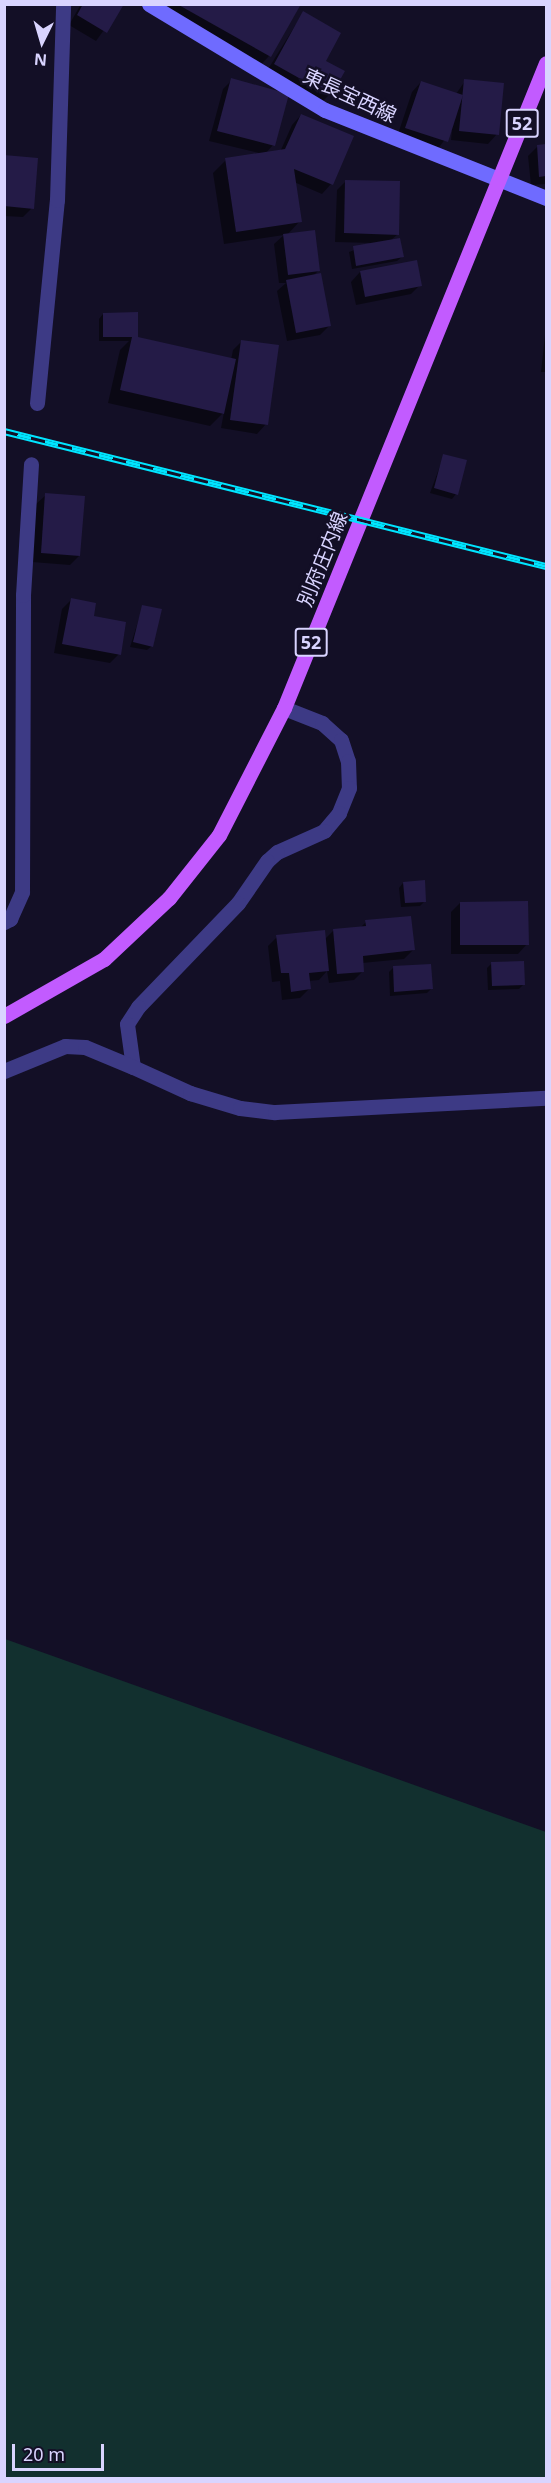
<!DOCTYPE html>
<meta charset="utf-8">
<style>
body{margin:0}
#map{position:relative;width:551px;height:2483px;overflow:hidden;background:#130f26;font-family:"Noto Sans","Noto Sans JP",sans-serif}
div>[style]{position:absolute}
.green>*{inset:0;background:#12302f}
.shadow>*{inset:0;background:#0007}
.building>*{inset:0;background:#241b47}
.street>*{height:15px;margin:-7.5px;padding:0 7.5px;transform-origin:7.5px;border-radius:7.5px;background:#3d3a85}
.secondary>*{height:15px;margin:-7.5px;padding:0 7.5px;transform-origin:7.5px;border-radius:7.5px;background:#6f6bff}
.primary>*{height:15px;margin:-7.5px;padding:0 7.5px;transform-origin:7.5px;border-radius:7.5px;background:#c25bff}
.rail>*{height:7px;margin-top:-3.5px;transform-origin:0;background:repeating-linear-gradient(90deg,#130f26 0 14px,#00e5ff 0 28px);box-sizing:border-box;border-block:2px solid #00e5ff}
span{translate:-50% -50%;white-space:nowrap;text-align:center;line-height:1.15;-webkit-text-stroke:5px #130f26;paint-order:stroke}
.shield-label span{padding:2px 4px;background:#130f26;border:2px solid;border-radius:4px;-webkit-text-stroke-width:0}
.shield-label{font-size:18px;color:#d9d4ff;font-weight:700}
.street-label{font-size:20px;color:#d9d4ff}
.frame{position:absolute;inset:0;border:6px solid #d9d4ff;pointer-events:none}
.north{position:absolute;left:12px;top:12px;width:60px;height:60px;-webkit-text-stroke:4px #130f26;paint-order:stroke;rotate:185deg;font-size:16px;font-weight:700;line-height:24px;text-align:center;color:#d9d4ff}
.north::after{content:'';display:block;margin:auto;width:21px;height:27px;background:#d9d4ff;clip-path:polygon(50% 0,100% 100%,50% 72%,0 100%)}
.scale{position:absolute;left:12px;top:2444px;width:92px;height:27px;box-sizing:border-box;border:3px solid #d9d4ff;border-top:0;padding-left:8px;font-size:18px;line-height:21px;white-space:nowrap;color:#d9d4ff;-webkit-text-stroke:4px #130f26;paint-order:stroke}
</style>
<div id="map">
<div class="green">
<div style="clip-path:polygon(5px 1639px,546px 1832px,546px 2478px,5px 2478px)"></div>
</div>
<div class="shadow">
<div style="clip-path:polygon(81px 4px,120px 4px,122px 5px,96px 41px,69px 25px)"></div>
<div style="clip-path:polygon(171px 4px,299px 4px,269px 56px,257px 69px,164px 17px)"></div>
<div style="clip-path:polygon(303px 13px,323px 61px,329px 95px,320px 104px,265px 74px)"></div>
<div style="clip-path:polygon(232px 80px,273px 145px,265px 154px,280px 152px,292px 125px,301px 115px,331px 184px,322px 194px,294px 182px,300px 221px,287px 235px,318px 271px,313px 276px,330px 325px,320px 335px,287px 341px,277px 291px,286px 283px,279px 283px,274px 244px,284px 235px,224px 244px,213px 173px,226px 160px,263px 154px,209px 141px,223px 89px)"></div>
<div style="clip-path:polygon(465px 81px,497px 134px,488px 144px,451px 140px,452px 130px,437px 150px,397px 137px,412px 92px,421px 82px,456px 94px)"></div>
<div style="clip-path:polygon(546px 146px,546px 184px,531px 185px,528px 156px,537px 147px)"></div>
<div style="clip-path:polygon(4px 157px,32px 208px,23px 217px,4px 216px)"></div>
<div style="clip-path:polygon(346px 181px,398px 234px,390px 241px,402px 257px,397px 261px,352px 269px,349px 252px,373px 243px,335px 242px,337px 190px)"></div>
<div style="clip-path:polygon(360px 272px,420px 285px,411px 294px,356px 305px,351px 282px)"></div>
<div style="clip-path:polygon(103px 314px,135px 338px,231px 360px,233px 350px,242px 341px,266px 424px,257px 434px,221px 428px,224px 412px,210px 426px,108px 403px,120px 350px,129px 341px,99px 341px,99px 319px)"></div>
<div style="clip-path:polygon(546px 326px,546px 372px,541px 372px)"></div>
<div style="clip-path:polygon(444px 455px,456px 494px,452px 499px,430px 493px)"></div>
<div style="clip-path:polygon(46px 495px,79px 556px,70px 565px,32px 562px,36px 504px)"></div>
<div style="clip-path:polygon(71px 600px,92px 617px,119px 654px,110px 663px,54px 653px,62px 609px)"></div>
<div style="clip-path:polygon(143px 606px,152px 646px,147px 650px,130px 647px)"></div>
<div style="clip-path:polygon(403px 883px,425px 901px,420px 906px,401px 907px,399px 888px)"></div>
<div style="clip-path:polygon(460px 903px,527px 944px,518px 954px,451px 954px,451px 912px)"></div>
<div style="clip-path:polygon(366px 922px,413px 950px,404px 959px,362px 963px,363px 971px,354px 980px,329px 983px,327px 971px,319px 980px,308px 981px,309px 989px,300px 998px,282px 1000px,280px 981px,272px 982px,268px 946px,277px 937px,324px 940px,333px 931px,360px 928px)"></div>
<div style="clip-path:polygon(492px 963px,523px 985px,519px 989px,488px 990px,487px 968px)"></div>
<div style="clip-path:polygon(393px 968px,431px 989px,427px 993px,390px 996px,389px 972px)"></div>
</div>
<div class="building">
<div style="clip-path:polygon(83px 4px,124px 4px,107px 33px,77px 15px)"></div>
<div style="clip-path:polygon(177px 4px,301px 4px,271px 57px)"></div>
<div style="clip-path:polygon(303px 11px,341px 33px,326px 61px,345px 71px,331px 96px,274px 64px)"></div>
<div style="clip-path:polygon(231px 78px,289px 94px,275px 146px,217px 131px)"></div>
<div style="clip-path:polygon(464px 79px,504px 83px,499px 135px,459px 131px)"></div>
<div style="clip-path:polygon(421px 81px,463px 95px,448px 142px,405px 128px)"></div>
<div style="clip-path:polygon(301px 114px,354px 136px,333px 185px,294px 169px,302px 222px,236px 232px,225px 158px,285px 149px)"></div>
<div style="clip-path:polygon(546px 144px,546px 176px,539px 177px,537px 145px)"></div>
<div style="clip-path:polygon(4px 155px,38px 158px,34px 209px,4px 206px)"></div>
<div style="clip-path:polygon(345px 180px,400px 181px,399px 235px,344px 233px)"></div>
<div style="clip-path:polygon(315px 230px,320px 271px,288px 275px,283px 234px)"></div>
<div style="clip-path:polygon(400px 238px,404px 257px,356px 266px,353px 246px)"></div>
<div style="clip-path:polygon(417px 260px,422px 286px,365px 297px,360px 271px)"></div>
<div style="clip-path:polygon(321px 273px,331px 326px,296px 333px,286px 280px)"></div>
<div style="clip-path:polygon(138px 312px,138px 337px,236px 359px,224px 414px,120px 390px,132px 337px,103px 337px,103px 313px)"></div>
<div style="clip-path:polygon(241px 340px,279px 345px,268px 425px,230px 420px)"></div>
<div style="clip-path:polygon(443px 454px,467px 460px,458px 495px,434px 488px)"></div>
<div style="clip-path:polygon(45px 493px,85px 496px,80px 556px,41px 553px)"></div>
<div style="clip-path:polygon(71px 598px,96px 603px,94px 616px,126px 622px,121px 655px,62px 644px)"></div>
<div style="clip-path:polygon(142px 605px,162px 609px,153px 647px,133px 642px)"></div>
<div style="clip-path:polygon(425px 880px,426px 902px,405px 903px,403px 882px)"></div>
<div style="clip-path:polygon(528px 901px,529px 945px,460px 945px,460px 902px)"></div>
<div style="clip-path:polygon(411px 916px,415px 950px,363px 956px,364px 972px,337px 974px,333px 929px,366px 926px,365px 920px)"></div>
<div style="clip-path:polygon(325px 930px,329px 971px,309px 973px,311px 989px,291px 992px,289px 973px,281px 973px,276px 935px)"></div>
<div style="clip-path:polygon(524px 961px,525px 985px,492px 986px,491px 962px)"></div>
<div style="clip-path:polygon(431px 964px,433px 989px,394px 992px,393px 966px)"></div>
</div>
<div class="street">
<div style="left:37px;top:403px;width:204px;rotate:-84.4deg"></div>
<div style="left:57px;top:200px;width:196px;rotate:-88.2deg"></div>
<div style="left:284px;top:708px;width:41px;rotate:21.5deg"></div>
<div style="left:322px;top:723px;width:25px;rotate:42deg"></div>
<div style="left:341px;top:740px;width:22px;rotate:72deg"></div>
<div style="left:348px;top:761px;width:27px;rotate:88deg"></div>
<div style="left:349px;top:788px;width:27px;rotate:112deg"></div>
<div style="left:339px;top:813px;width:23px;rotate:130deg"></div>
<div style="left:324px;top:831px;width:51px;rotate:155.9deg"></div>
<div style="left:277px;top:852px;width:13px;rotate:138deg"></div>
<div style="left:267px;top:861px;width:51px;rotate:124.6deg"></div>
<div style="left:238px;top:903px;width:144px;rotate:133.9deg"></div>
<div style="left:138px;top:1007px;width:20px;rotate:123deg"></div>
<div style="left:127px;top:1024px;width:43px;rotate:82.1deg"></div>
<div style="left:133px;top:1067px;width:63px;rotate:24.5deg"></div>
<div style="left:190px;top:1093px;width:52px;rotate:16.7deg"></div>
<div style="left:240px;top:1108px;width:35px;rotate:7deg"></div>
<div style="left:275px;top:1112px;width:271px;rotate:-3deg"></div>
<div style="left:4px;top:922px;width:7px;rotate:-27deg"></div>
<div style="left:10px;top:919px;width:30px;rotate:-66deg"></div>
<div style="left:22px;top:892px;width:297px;rotate:-89.8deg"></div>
<div style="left:23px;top:595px;width:131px;rotate:-86.5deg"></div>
<div style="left:4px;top:1071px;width:66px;rotate:-22.3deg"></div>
<div style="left:65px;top:1046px;width:20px;rotate:3deg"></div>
<div style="left:85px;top:1047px;width:52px;rotate:22.6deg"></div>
</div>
<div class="secondary">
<div style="left:149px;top:4px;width:205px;rotate:31.1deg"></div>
<div style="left:325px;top:110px;width:238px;rotate:21.7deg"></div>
</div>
<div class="primary">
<div style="left:4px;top:1016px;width:115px;rotate:-29.7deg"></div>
<div style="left:104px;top:959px;width:89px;rotate:-43.2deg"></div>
<div style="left:169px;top:898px;width:80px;rotate:-51.6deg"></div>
<div style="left:219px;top:835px;width:143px;rotate:-62.9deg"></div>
<div style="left:284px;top:708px;width:696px;rotate:-67.89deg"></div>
</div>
<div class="rail">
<div style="left:4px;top:431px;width:559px;rotate:13.99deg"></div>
</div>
<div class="shield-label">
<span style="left:522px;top:123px">52</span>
<span style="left:311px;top:642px">52</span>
</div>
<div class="street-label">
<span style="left:350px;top:95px;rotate:25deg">東長宝西線</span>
<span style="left:322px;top:559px;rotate:-68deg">別府庄内線</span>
</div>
<div class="frame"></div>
<div class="north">N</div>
<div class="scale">20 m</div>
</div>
